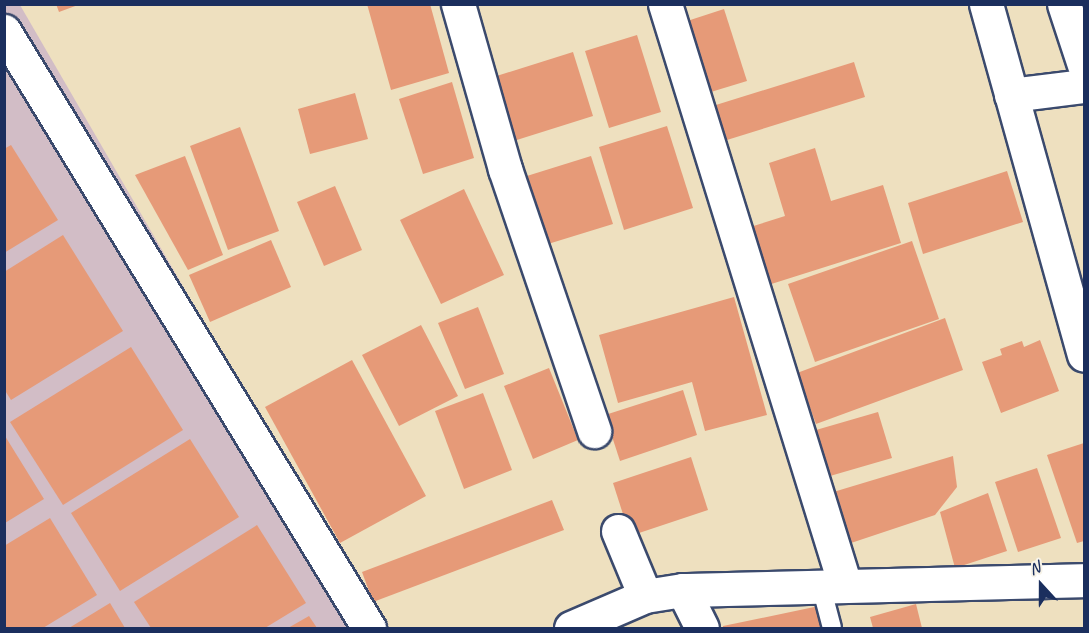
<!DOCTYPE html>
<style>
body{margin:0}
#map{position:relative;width:1089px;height:633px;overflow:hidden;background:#eee0bf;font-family:Caveat,sans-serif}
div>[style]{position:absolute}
.industrial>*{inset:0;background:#d2bdc6}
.building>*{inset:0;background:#e69a78}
.roads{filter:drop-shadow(2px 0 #3b4a6d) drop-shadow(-2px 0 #3b4a6d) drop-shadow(0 2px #3b4a6d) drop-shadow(0 -2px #3b4a6d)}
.service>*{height:18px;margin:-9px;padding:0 9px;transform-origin:9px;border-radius:9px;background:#fff}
.minor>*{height:33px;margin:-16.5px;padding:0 16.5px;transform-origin:16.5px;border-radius:16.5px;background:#fff}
span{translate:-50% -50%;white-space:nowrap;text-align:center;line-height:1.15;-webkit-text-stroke:4.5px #f7f3e8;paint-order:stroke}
.frame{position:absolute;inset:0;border:6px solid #1b2f5e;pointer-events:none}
.north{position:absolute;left:1011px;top:555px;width:60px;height:60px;-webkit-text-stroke:4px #f7f3e8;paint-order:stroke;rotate:339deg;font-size:16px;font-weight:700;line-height:24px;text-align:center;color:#1b2f5e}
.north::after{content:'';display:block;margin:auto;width:21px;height:27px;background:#1b2f5e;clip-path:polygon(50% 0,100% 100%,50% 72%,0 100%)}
</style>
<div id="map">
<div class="industrial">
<div style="clip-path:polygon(4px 5px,20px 5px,381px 628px,5px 628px)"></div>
</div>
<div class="building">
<div style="clip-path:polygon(56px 4px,78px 4px,78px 5px,59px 12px)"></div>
<div style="clip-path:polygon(367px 4px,430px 4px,449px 73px,391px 90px)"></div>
<div style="clip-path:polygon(724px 9px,747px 81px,701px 95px,678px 24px)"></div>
<div style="clip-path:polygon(637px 35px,661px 112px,609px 128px,585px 51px)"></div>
<div style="clip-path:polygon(573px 52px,593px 116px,507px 143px,487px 79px)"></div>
<div style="clip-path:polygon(854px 62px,865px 97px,714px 144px,703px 109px)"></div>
<div style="clip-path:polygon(452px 82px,474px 158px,423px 174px,399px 99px)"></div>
<div style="clip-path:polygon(355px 93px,368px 139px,310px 154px,298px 109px)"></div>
<div style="clip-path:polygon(667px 126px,693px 208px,624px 230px,599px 147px)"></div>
<div style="clip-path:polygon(240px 127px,279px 231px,228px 250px,190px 146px)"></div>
<div style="clip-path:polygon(11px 145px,58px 220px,4px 253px,4px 149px)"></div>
<div style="clip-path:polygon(815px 148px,831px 201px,883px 185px,901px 243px,765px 286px,747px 228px,785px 216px,769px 163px)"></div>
<div style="clip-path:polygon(185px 156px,223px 255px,188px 270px,135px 175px)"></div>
<div style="clip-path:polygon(591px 156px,613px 224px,535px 248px,514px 180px)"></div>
<div style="clip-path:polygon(1007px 171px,1023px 222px,923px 254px,908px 203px)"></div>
<div style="clip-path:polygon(335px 186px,362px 250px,324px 266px,297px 202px)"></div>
<div style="clip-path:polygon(464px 189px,504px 275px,441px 304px,400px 220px)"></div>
<div style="clip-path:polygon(63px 235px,123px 331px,11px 400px,4px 389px,4px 272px)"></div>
<div style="clip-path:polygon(271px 240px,291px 287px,210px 322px,189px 275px)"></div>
<div style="clip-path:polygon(912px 241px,939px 319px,815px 362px,788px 284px)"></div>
<div style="clip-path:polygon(734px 297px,767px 415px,705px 431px,692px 382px,618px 403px,599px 335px)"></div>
<div style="clip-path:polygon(478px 307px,504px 374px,465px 389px,438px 323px)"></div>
<div style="clip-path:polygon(945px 318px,963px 370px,816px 424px,797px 373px)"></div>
<div style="clip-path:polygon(421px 325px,458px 396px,399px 426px,362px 355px)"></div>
<div style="clip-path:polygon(1040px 340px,1059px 391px,1001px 413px,982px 362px,1002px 355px,1000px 349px,1022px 341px,1024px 347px)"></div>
<div style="clip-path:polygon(131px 347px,183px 430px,63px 505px,10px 422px)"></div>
<div style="clip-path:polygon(352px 360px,426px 496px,340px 543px,265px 407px)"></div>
<div style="clip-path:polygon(549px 368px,578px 440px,533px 459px,504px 386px)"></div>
<div style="clip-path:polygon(683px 390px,697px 435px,620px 461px,605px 415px)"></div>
<div style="clip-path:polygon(483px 393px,512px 470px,464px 489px,435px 411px)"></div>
<div style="clip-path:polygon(878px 412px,892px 458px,830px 476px,816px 430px)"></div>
<div style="clip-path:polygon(5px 436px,44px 499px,5px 523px)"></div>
<div style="clip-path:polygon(190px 439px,239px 517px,120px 591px,71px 513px)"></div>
<div style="clip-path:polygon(1084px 443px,1084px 541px,1077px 543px,1047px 455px)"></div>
<div style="clip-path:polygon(953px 456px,957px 487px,935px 515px,845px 545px,830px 493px)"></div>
<div style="clip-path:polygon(691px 457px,708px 510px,630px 536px,613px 483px)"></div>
<div style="clip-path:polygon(1037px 468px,1061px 538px,1018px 552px,995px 482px)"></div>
<div style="clip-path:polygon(988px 493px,1007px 551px,955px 568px,940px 512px)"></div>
<div style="clip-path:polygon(552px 500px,564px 530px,373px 602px,362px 572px)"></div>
<div style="clip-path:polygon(50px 518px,97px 595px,43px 628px,4px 628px,4px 546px)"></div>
<div style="clip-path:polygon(257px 525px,306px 603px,265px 628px,151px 628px,134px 602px)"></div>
<div style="clip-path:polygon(110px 603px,125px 628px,69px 628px)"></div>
<div style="clip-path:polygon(916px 604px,922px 628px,873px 628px,870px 617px)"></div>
<div style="clip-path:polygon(819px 606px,823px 628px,723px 628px,723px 626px)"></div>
<div style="clip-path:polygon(309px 616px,317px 628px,288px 628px)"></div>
</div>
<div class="roads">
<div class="service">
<div style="left:821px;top:586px;width:43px;rotate:75.3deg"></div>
</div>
<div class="minor">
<div style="left:458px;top:4px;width:172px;rotate:74.1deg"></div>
<div style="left:505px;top:169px;width:277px;rotate:71.2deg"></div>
<div style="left:665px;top:4px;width:608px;rotate:72.79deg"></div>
<div style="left:986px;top:4px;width:364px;rotate:74.4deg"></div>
<div style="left:1064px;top:4px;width:64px;rotate:71.8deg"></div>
<div style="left:4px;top:31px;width:700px;rotate:58.56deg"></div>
<div style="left:1011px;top:95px;width:74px;rotate:-7deg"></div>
<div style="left:618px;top:531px;width:70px;rotate:67.4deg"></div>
<div style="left:683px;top:590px;width:42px;rotate:63.4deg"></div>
<div style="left:571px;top:628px;width:81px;rotate:-23.4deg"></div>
<div style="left:645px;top:596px;width:38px;rotate:-9deg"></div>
<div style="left:683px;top:590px;width:401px;rotate:-1.4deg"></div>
</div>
</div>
<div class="frame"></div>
<div class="north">N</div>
</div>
